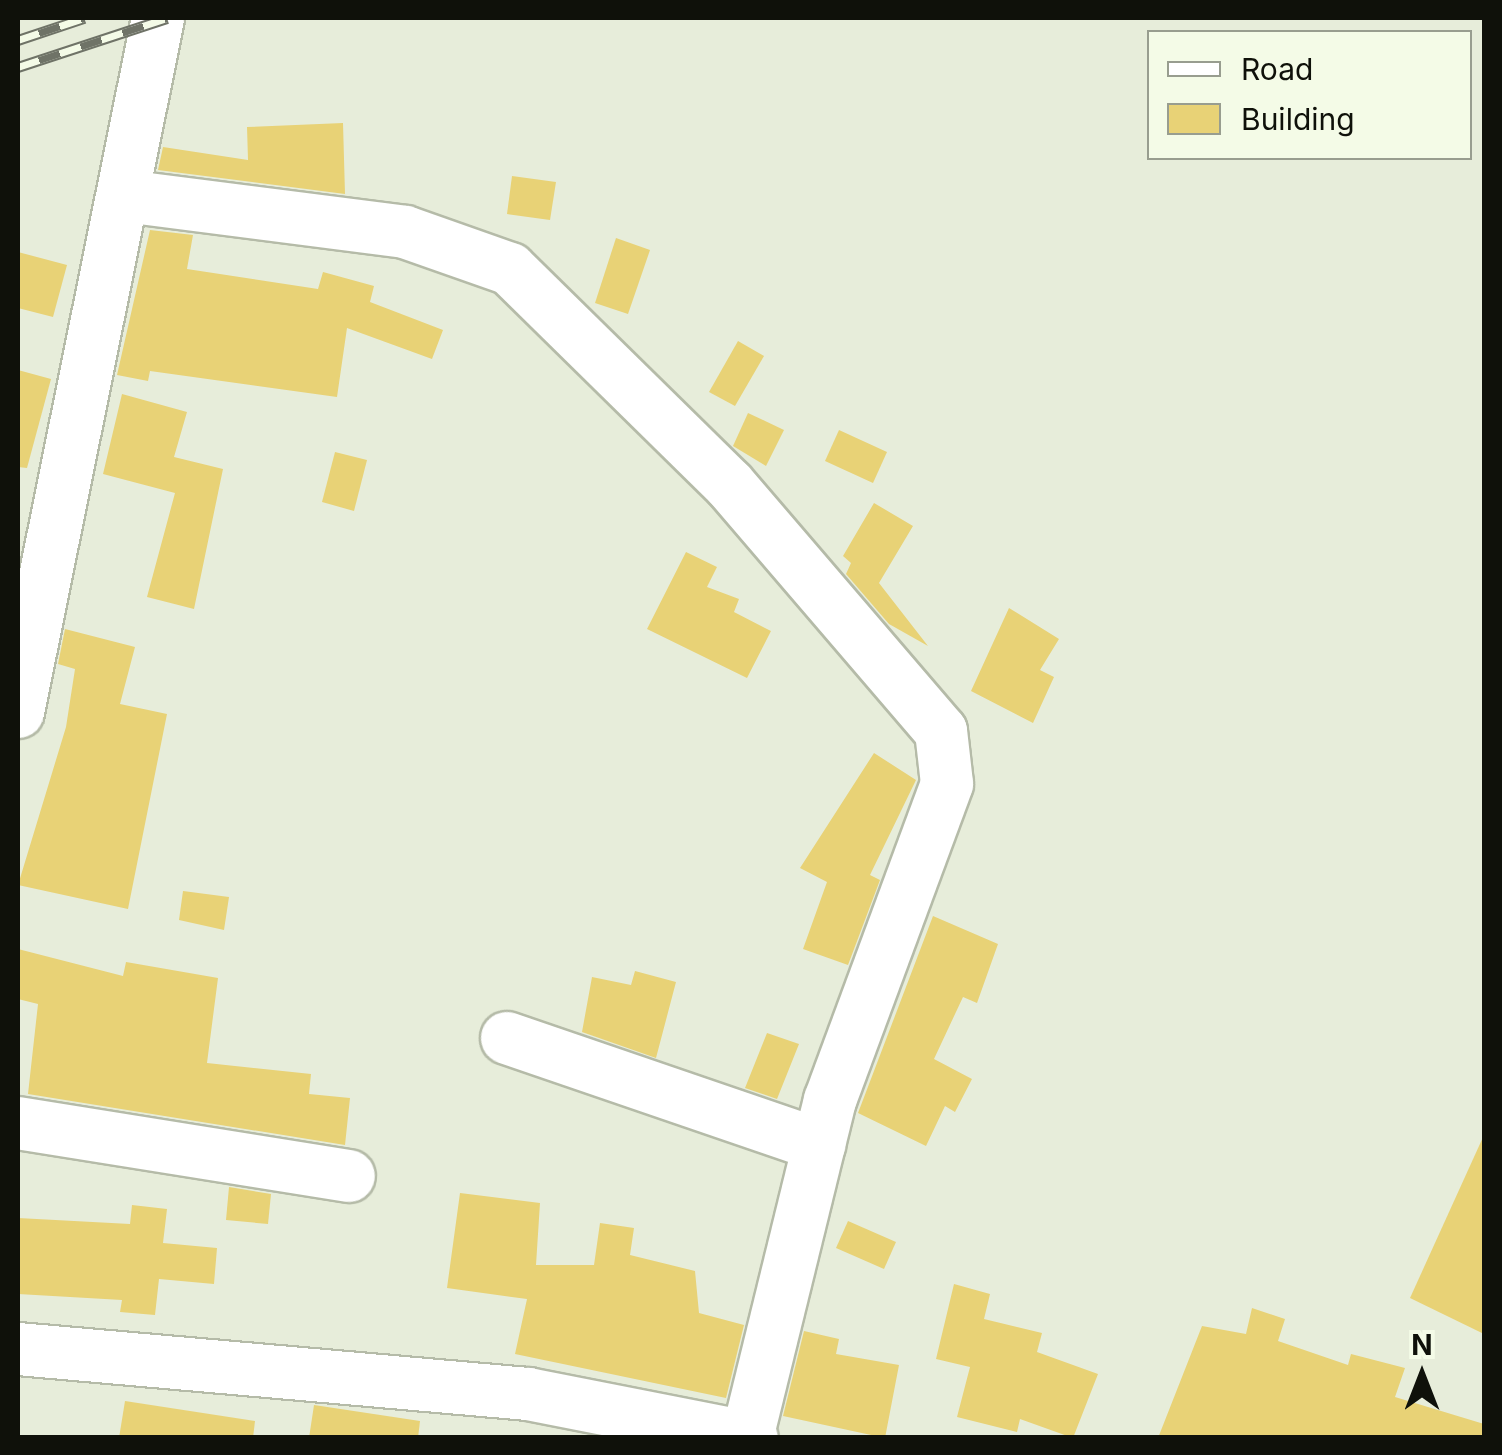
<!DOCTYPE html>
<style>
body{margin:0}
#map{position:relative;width:1502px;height:1455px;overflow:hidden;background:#e7edda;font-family:Inter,sans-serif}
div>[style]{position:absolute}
.building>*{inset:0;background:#e8d276}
.roads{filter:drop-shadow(2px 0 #b5bba8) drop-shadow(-2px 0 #b5bba8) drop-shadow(0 2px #b5bba8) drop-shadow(0 -2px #b5bba8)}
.minor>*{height:52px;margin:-26px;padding:0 26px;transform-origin:26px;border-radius:26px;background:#fff}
.rail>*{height:11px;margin-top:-5.5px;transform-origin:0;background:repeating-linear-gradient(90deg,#f4fbe7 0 22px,#6f7367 0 44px);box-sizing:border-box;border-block:2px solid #6f7367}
span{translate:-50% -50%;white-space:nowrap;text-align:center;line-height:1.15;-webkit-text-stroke:8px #f4fbe7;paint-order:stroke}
.frame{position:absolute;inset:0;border:20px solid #0f110a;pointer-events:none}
.legend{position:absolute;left:1147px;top:30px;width:325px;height:130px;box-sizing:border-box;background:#f4fbe7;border:2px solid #989d8f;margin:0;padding:12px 18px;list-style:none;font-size:30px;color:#0f110a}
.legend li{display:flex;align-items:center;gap:20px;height:50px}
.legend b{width:50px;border:2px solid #989d8f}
.north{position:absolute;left:1372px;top:1325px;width:100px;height:100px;-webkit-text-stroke:8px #f4fbe7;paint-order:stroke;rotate:0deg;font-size:28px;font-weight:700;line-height:40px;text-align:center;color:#0f110a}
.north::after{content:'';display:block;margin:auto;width:35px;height:45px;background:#0f110a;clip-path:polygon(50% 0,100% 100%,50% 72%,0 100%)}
</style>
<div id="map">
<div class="building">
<div style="clip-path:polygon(343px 123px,345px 194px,158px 170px,163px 147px,248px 160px,247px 127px)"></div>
<div style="clip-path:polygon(512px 176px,556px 182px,550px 220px,507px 214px)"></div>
<div style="clip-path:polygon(150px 230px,193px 235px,187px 269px,318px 289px,323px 272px,374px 286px,370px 302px,443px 330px,432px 359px,347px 328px,337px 397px,150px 371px,148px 381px,117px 375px)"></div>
<div style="clip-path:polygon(616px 238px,650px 250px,628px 314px,595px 303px)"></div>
<div style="clip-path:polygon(18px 252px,67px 265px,53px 317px,18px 308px)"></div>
<div style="clip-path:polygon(738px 341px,764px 356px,735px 406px,709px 392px)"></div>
<div style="clip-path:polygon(18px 370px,51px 379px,27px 468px,18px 467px)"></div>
<div style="clip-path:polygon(122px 394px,187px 412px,174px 457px,223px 469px,194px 609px,147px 597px,175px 493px,103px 474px)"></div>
<div style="clip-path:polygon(748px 413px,784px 430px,766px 466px,733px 446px)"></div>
<div style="clip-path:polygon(839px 430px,887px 452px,873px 483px,825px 461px)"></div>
<div style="clip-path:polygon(335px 452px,367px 460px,354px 511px,322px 502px)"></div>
<div style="clip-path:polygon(874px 503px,913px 526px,879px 583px,928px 646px,889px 624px,846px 574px,851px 563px,843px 556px)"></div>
<div style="clip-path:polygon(686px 552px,717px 567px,707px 587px,739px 599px,734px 612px,771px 631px,747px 678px,647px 629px)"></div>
<div style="clip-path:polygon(1009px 608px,1059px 639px,1040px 670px,1054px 677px,1033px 723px,971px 691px)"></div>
<div style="clip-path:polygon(65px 629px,135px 647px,120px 704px,167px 714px,128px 909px,18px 885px,66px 727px,75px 669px,58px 664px)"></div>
<div style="clip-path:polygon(874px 753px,916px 780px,870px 875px,880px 880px,848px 965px,803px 949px,827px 882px,800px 868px)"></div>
<div style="clip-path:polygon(183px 891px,229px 897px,224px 930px,179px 920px)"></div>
<div style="clip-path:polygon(933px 916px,998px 944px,977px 1003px,963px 997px,934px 1059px,972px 1079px,955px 1112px,945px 1106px,926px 1146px,858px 1113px)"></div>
<div style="clip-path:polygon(18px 949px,123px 976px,126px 962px,218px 978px,207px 1063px,311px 1074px,309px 1094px,350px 1098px,345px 1145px,28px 1094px,38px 1004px,18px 999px)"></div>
<div style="clip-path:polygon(635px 971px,676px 982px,656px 1058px,582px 1032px,592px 977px,631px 985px)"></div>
<div style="clip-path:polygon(767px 1033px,799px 1044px,777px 1099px,745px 1088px)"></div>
<div style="clip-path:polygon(1484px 1135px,1484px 1334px,1410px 1298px)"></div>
<div style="clip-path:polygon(229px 1187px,271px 1194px,268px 1224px,226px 1220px)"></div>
<div style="clip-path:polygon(460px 1193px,540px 1203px,536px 1265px,594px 1265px,600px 1223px,634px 1228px,630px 1255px,695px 1271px,699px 1313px,744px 1325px,726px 1398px,515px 1354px,527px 1299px,447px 1288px)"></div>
<div style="clip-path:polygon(132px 1205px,167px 1209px,163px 1243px,217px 1248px,214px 1284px,159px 1279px,155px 1315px,120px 1312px,122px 1300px,18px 1294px,18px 1218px,130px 1224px)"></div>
<div style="clip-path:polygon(848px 1221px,896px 1242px,884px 1269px,836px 1248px)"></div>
<div style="clip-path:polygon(954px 1284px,990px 1294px,984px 1319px,1042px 1333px,1037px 1352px,1098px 1374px,1073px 1438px,1020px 1419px,1017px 1432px,957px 1417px,970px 1367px,936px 1359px)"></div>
<div style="clip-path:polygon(1252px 1308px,1285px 1319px,1278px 1341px,1348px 1365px,1351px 1354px,1405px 1368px,1395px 1397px,1484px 1424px,1484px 1438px,1158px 1438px,1202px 1326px,1246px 1334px)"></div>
<div style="clip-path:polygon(804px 1331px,839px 1339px,836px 1354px,899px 1365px,885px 1438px,783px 1416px)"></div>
<div style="clip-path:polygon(125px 1401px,255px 1421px,253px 1438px,119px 1438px)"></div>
<div style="clip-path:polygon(314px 1405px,420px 1421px,418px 1438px,309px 1438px)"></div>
</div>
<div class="roads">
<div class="minor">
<div style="left:125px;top:196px;width:282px;rotate:7.3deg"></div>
<div style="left:405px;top:232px;width:111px;rotate:19.4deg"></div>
<div style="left:510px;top:269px;width:307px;rotate:44.5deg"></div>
<div style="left:729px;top:484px;width:326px;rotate:49.4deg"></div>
<div style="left:941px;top:731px;width:53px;rotate:83.5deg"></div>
<div style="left:947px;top:784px;width:337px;rotate:110.3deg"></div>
<div style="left:830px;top:1100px;width:347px;rotate:103.8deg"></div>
<div style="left:18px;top:712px;width:708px;rotate:-78.59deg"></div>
<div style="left:507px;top:1038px;width:330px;rotate:18.9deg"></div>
<div style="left:18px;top:1123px;width:335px;rotate:9.1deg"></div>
<div style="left:18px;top:1349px;width:512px;rotate:5.04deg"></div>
<div style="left:528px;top:1394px;width:228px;rotate:11.1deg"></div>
</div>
</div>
<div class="rail">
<div style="left:18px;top:40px;width:70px;rotate:-18.4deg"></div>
<div style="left:18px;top:67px;width:157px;rotate:-18.2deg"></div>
</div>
<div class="frame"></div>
<ul class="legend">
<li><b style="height:12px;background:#fff"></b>Road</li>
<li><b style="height:28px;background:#e8d276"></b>Building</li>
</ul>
<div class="north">N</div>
</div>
